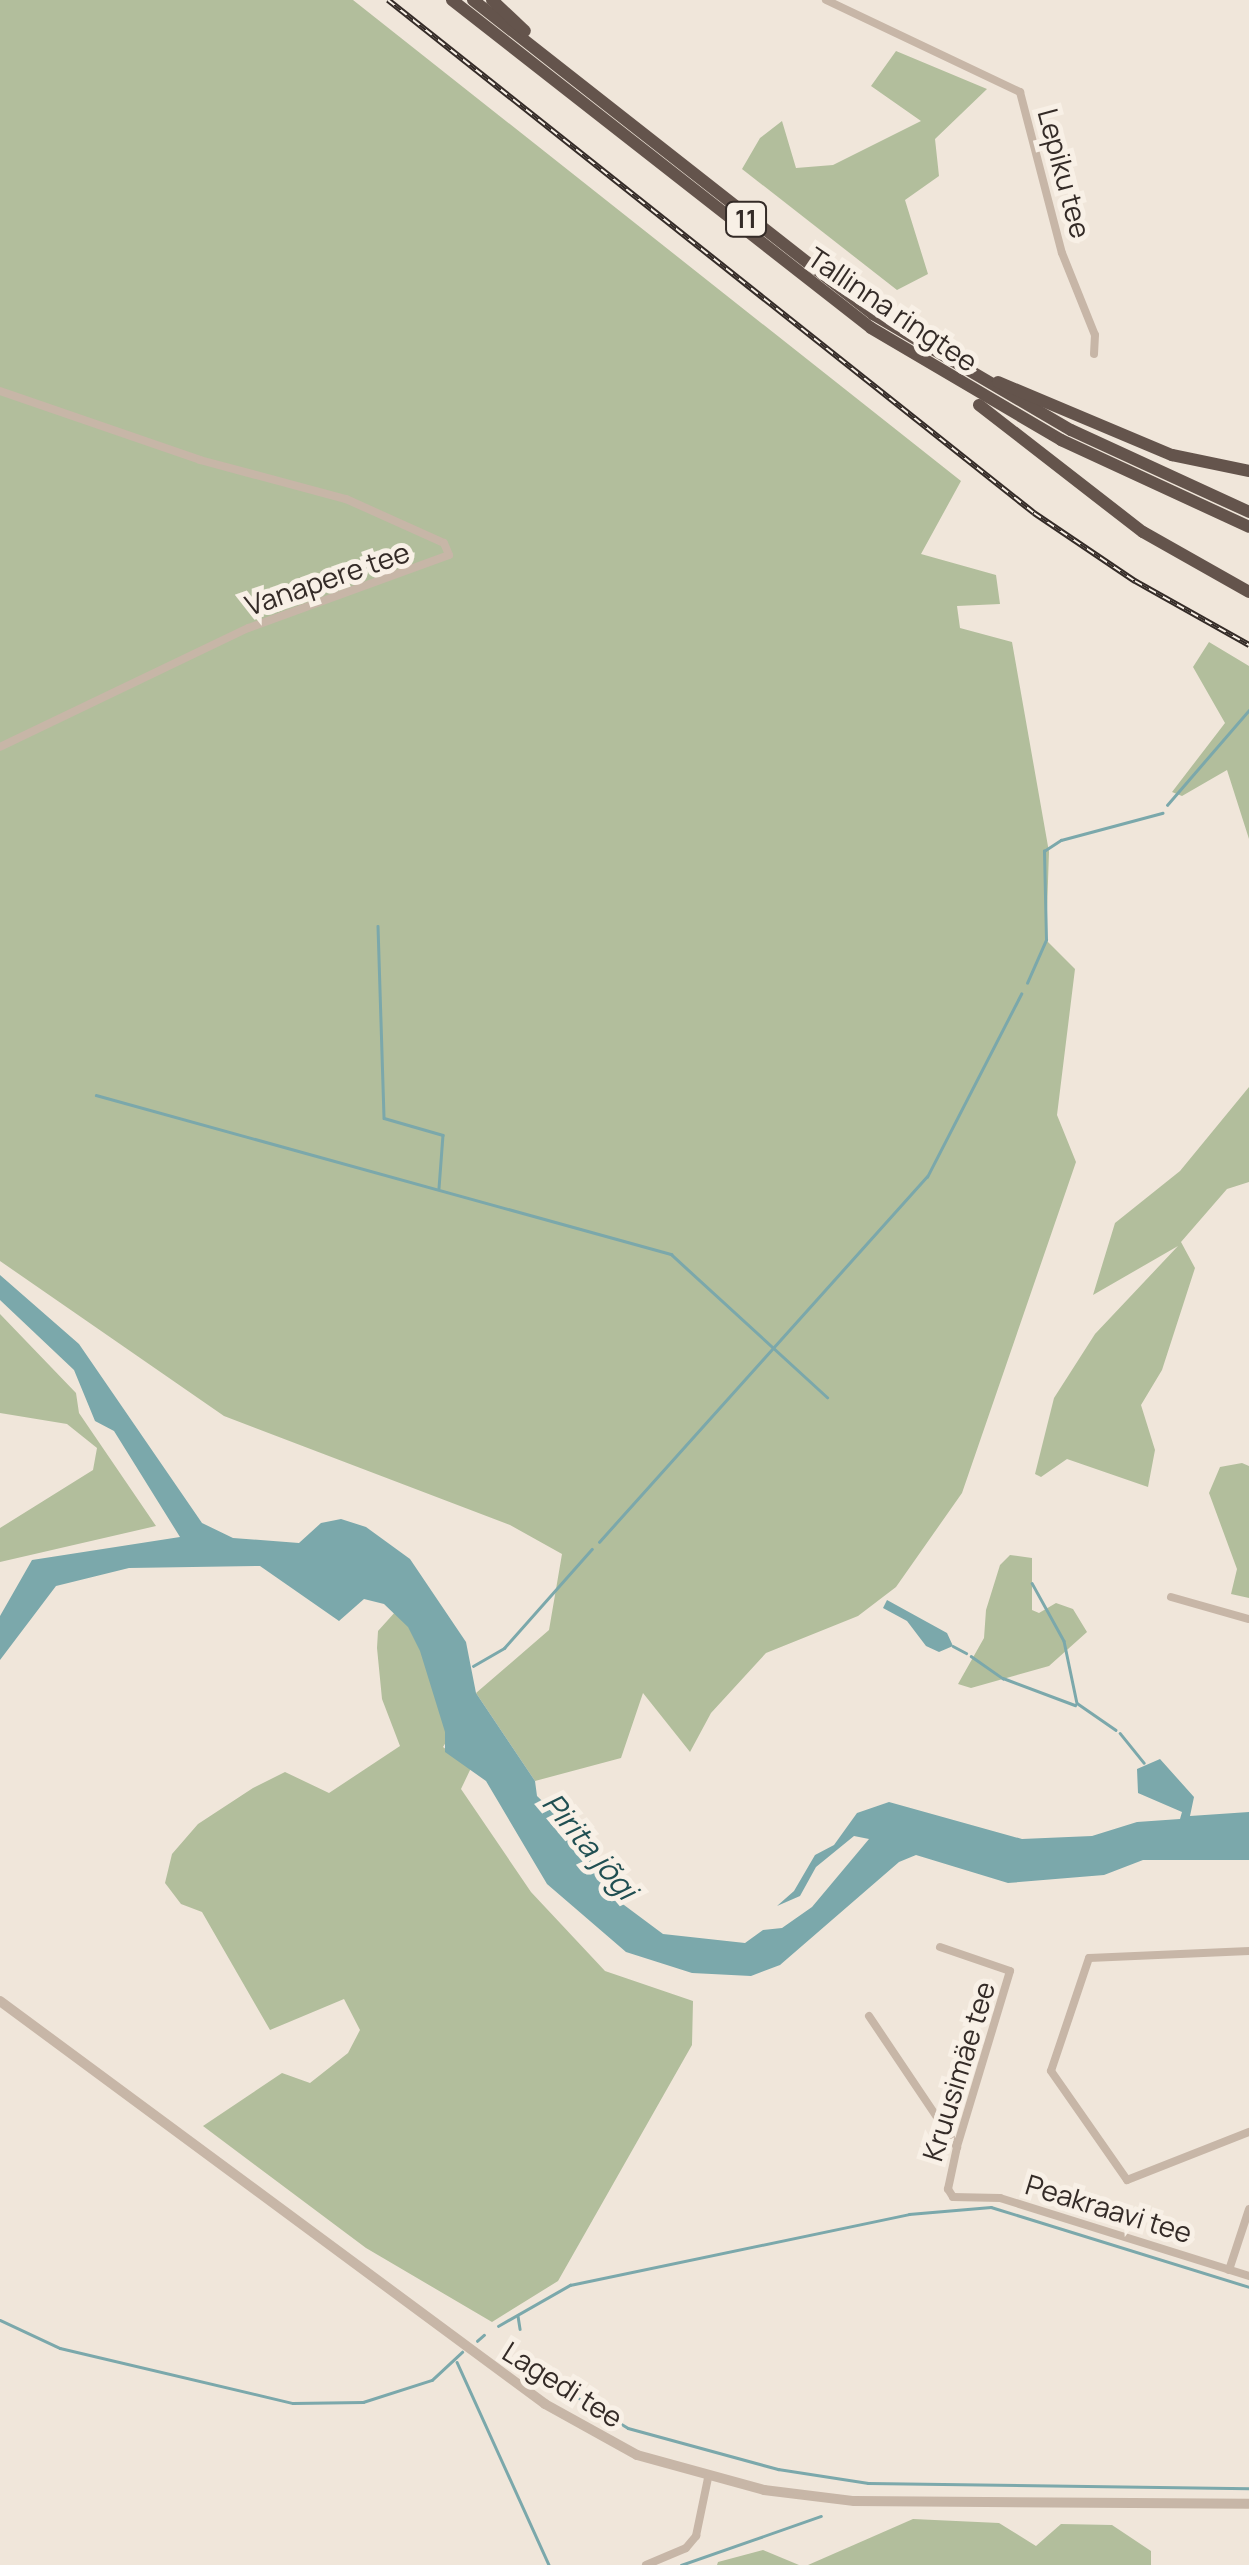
<!DOCTYPE html>
<meta charset="utf-8">
<style>
body{margin:0}
#map{position:relative;width:1249px;height:2565px;overflow:hidden;background:#f0e6da;font-family:Manrope,sans-serif}
div>[style]{position:absolute}
.green>*{inset:0;background:#b2be9c}
.water>*{inset:0;background:#7ba8ab}
.stream>*{height:2.5px;margin:-1.25px;padding:0 1.25px;transform-origin:1.25px;border-radius:1.25px;background:#7ba8ab}
.minor>*{height:8px;margin:-4px;padding:0 4px;transform-origin:4px;border-radius:4px;background:#c7b6a7}
.tertiary>*{height:10px;margin:-5px;padding:0 5px;transform-origin:5px;border-radius:5px;background:#c7b6a7}
.trunk>*{height:12px;margin:-6px;padding:0 6px;transform-origin:6px;border-radius:6px;background:#64544c}
.rail>*{height:6px;margin-top:-3px;transform-origin:0;background:repeating-linear-gradient(90deg,#f8f0e6 0 8px,#342b27 0 16px);box-sizing:border-box;border-block:2px solid #342b27}
span{translate:-50% -50%;white-space:nowrap;text-align:center;line-height:1.15;-webkit-text-stroke:10px #f8f0e6;paint-order:stroke}
.shield-label span{padding:2px 8px;background:#f8f0e6;border:2px solid;border-radius:8px;-webkit-text-stroke-width:0}
.shield-label{font-size:25px;color:#342b27;font-weight:700}
.street-label{font-size:28px;color:#342b27}
.water-label{font-size:30px;color:#204f52;font-style:italic}
</style>
<div id="map">
<div class="green">
<div style="clip-path:polygon(0 0,353px 0,961px 481px,921px 554px,996px 575px,1000px 604px,957px 606px,960px 628px,1012px 642px,1049px 852px,1046px 940px,1075px 969px,1057px 1115px,1076px 1162px,962px 1493px,896px 1587px,858px 1616px,766px 1653px,711px 1713px,690px 1752px,643px 1693px,621px 1758px,535px 1781px,476px 1693px,549px 1630px,562px 1554px,510px 1525px,224px 1416px,0 1261px)"></div>
<div style="clip-path:polygon(896px 51px,987px 89px,935px 139px,939px 176px,905px 200px,928px 274px,897px 290px,742px 169px,760px 138px,782px 121px,796px 168px,833px 165px,921px 121px,871px 86px)"></div>
<div style="clip-path:polygon(1209px 642px,1249px 666px,1249px 839px,1227px 770px,1182px 796px,1172px 792px,1225px 723px,1193px 667px)"></div>
<div style="clip-path:polygon(1249px 1087px,1249px 1182px,1227px 1189px,1181px 1242px,1195px 1268px,1162px 1370px,1141px 1405px,1155px 1450px,1148px 1487px,1067px 1459px,1041px 1477px,1035px 1474px,1054px 1398px,1095px 1334px,1178px 1246px,1093px 1295px,1115px 1223px,1180px 1171px)"></div>
<div style="clip-path:polygon(0 1314px,76px 1393px,79px 1413px,156px 1526px,0 1562px,0 1528px,93px 1470px,97px 1448px,67px 1424px,0 1413px)"></div>
<div style="clip-path:polygon(1242px 1463px,1249px 1466px,1249px 1598px,1231px 1594px,1237px 1569px,1209px 1493px,1220px 1467px)"></div>
<div style="clip-path:polygon(1010px 1555px,1032px 1558px,1032px 1610px,1039px 1613px,1056px 1603px,1073px 1609px,1087px 1632px,1049px 1666px,971px 1688px,958px 1684px,984px 1638px,986px 1610px,1000px 1565px)"></div>
<div style="clip-path:polygon(396px 1611px,433px 1616px,467px 1708px,443px 1747px,471px 1768px,461px 1789px,531px 1892px,605px 1971px,693px 2001px,692px 2045px,558px 2281px,492px 2322px,366px 2248px,203px 2126px,282px 2073px,310px 2083px,348px 2053px,360px 2030px,344px 1999px,270px 2030px,202px 1912px,181px 1904px,165px 1883px,172px 1854px,198px 1824px,253px 1788px,285px 1772px,329px 1793px,400px 1746px,382px 1699px,377px 1648px,378px 1631px)"></div>
<div style="clip-path:polygon(913px 2519px,999px 2523px,1036px 2546px,1061px 2524px,1112px 2525px,1151px 2551px,1151px 2565px,808px 2565px)"></div>
<div style="clip-path:polygon(763px 2550px,799px 2565px,717px 2565px,718px 2562px)"></div>
</div>
<div class="water">
<div style="clip-path:polygon(0 1275px,79px 1344px,202px 1523px,233px 1538px,299px 1543px,321px 1523px,341px 1519px,366px 1527px,410px 1559px,466px 1642px,476px 1693px,535px 1781px,537px 1796px,563px 1821px,620px 1902px,663px 1934px,745px 1943px,763px 1930px,782px 1928px,812px 1907px,869px 1839px,854px 1836px,816px 1867px,800px 1896px,777px 1906px,794px 1891px,815px 1855px,834px 1845px,857px 1813px,889px 1802px,1022px 1839px,1092px 1836px,1137px 1822px,1180px 1819px,1182px 1812px,1138px 1793px,1137px 1769px,1160px 1759px,1194px 1797px,1190px 1816px,1249px 1812px,1249px 1860px,1143px 1860px,1104px 1875px,1008px 1883px,916px 1855px,899px 1862px,780px 1965px,751px 1976px,692px 1973px,626px 1952px,547px 1884px,486px 1781px,445px 1752px,445px 1732px,420px 1651px,408px 1627px,384px 1604px,364px 1599px,339px 1621px,260px 1566px,129px 1568px,56px 1586px,0 1660px,0 1616px,32px 1560px,180px 1537px,114px 1431px,95px 1421px,74px 1370px,0 1300px)"></div>
<div style="clip-path:polygon(887px 1600px,947px 1633px,953px 1646px,939px 1652px,926px 1646px,907px 1621px,883px 1608px)"></div>
</div>
<div class="stream">
<div style="left:1167px;top:805px;width:125px;rotate:-49.2deg"></div>
<div style="left:378px;top:926px;width:192px;rotate:88.2deg"></div>
<div style="left:384px;top:1118px;width:61px;rotate:16.1deg"></div>
<div style="left:443px;top:1135px;width:53px;rotate:94.3deg"></div>
<div style="left:1027px;top:983px;width:47px;rotate:-66.2deg"></div>
<div style="left:1046px;top:940px;width:89px;rotate:-91.3deg"></div>
<div style="left:1044px;top:851px;width:20px;rotate:-33deg"></div>
<div style="left:1061px;top:840px;width:105px;rotate:-15deg"></div>
<div style="left:96px;top:1095px;width:597px;rotate:15.46deg"></div>
<div style="left:671px;top:1254px;width:212px;rotate:42.5deg"></div>
<div style="left:599px;top:1542px;width:491px;rotate:-48.1deg"></div>
<div style="left:927px;top:1177px;width:206px;rotate:-62.8deg"></div>
<div style="left:1032px;top:1583px;width:66px;rotate:61.1deg"></div>
<div style="left:1064px;top:1641px;width:63px;rotate:78.2deg"></div>
<div style="left:1077px;top:1703px;width:47px;rotate:34.7deg"></div>
<div style="left:953px;top:1646px;width:15px;rotate:28deg"></div>
<div style="left:971px;top:1656px;width:39px;rotate:35deg"></div>
<div style="left:1003px;top:1678px;width:77px;rotate:20.6deg"></div>
<div style="left:473px;top:1666px;width:36px;rotate:-30deg"></div>
<div style="left:504px;top:1648px;width:132px;rotate:-48.4deg"></div>
<div style="left:1120px;top:1733px;width:38px;rotate:51deg"></div>
<div style="left:518px;top:2316px;width:13px;rotate:81deg"></div>
<div style="left:0;top:2320px;width:66px;rotate:25deg"></div>
<div style="left:60px;top:2348px;width:239px;rotate:13.3deg"></div>
<div style="left:293px;top:2403px;width:70px;rotate:-0.8deg"></div>
<div style="left:363px;top:2402px;width:72px;rotate:-17.7deg"></div>
<div style="left:432px;top:2380px;width:41px;rotate:-43deg"></div>
<div style="left:498px;top:2326px;width:83px;rotate:-29.7deg"></div>
<div style="left:570px;top:2285px;width:346px;rotate:-11.8deg"></div>
<div style="left:909px;top:2214px;width:82px;rotate:-4.9deg"></div>
<div style="left:991px;top:2207px;width:270px;rotate:17.2deg"></div>
<div style="left:477px;top:2341px;width:9px;rotate:-41deg"></div>
<div style="left:457px;top:2362px;width:223px;rotate:65.6deg"></div>
<div style="left:522px;top:2363px;width:124px;rotate:31.5deg"></div>
<div style="left:628px;top:2428px;width:156px;rotate:15.3deg"></div>
<div style="left:778px;top:2469px;width:91px;rotate:8.8deg"></div>
<div style="left:868px;top:2483px;width:381px;rotate:0.8deg"></div>
<div style="left:681px;top:2565px;width:148px;rotate:-19.3deg"></div>
</div>
<div class="minor">
<div style="left:826px;top:0;width:215px;rotate:25.4deg"></div>
<div style="left:1020px;top:92px;width:166px;rotate:75.4deg"></div>
<div style="left:1062px;top:253px;width:88px;rotate:68.1deg"></div>
<div style="left:1095px;top:335px;width:19px;rotate:93deg"></div>
<div style="left:0;top:391px;width:212px;rotate:19deg"></div>
<div style="left:200px;top:460px;width:151px;rotate:15deg"></div>
<div style="left:346px;top:499px;width:107px;rotate:24.2deg"></div>
<div style="left:444px;top:543px;width:13px;rotate:67deg"></div>
<div style="left:449px;top:555px;width:214px;rotate:160deg"></div>
<div style="left:248px;top:628px;width:275px;rotate:154.4deg"></div>
<div style="left:1171px;top:1597px;width:81px;rotate:15.8deg"></div>
<div style="left:940px;top:1947px;width:74px;rotate:18.9deg"></div>
<div style="left:1010px;top:1971px;width:184px;rotate:106.8deg"></div>
<div style="left:957px;top:2147px;width:43px;rotate:102.1deg"></div>
<div style="left:948px;top:2189px;width:9px;rotate:58deg"></div>
<div style="left:953px;top:2197px;width:47px;rotate:1.2deg"></div>
<div style="left:1000px;top:2198px;width:261px;rotate:17.4deg"></div>
<div style="left:1249px;top:1951px;width:160px;rotate:177.5deg"></div>
<div style="left:1089px;top:1958px;width:119px;rotate:108.6deg"></div>
<div style="left:1051px;top:2071px;width:133px;rotate:55.1deg"></div>
<div style="left:1127px;top:2180px;width:131px;rotate:-21.5deg"></div>
<div style="left:869px;top:2016px;width:158px;rotate:56.1deg"></div>
<div style="left:1229px;top:2270px;width:64px;rotate:-71.8deg"></div>
<div style="left:646px;top:2565px;width:43px;rotate:-23deg"></div>
<div style="left:686px;top:2548px;width:16px;rotate:-50deg"></div>
<div style="left:696px;top:2536px;width:59px;rotate:-78.3deg"></div>
</div>
<div class="tertiary">
<div style="left:0;top:2001px;width:678px;rotate:36.48deg"></div>
<div style="left:545px;top:2404px;width:105px;rotate:29deg"></div>
<div style="left:637px;top:2455px;width:132px;rotate:15.4deg"></div>
<div style="left:764px;top:2490px;width:91px;rotate:7deg"></div>
<div style="left:854px;top:2501px;width:395px;rotate:0.4deg"></div>
</div>
<div class="trunk">
<div style="left:452px;top:0;width:532px;rotate:38.05deg"></div>
<div style="left:871px;top:328px;width:221px;rotate:30.5deg"></div>
<div style="left:1061px;top:440px;width:207px;rotate:24.8deg"></div>
<div style="left:473px;top:0;width:509px;rotate:38.13deg"></div>
<div style="left:873px;top:314px;width:229px;rotate:30.4deg"></div>
<div style="left:1071px;top:430px;width:196px;rotate:24.7deg"></div>
<div style="left:492px;top:0;width:45px;rotate:43.2deg"></div>
<div style="left:998px;top:382px;width:189px;rotate:22.8deg"></div>
<div style="left:1172px;top:455px;width:79px;rotate:11.7deg"></div>
<div style="left:979px;top:405px;width:207px;rotate:37.8deg"></div>
<div style="left:1143px;top:532px;width:122px;rotate:29.5deg"></div>
</div>
<div class="rail">
<div style="left:388px;top:0;width:825px;rotate:38.45deg"></div>
<div style="left:1034px;top:513px;width:122px;rotate:34deg"></div>
<div style="left:1135px;top:581px;width:131px;rotate:29.3deg"></div>
</div>
<div class="shield-label">
<span style="left:746px;top:219px">11</span>
</div>
<div class="street-label">
<span style="left:1065px;top:173px;rotate:75deg">Lepiku tee</span>
<span style="left:893px;top:309px;rotate:34deg">Tallinna ringtee</span>
<span style="left:327px;top:578px;rotate:-19deg">Vanapere tee</span>
<span style="left:958px;top:2071px;rotate:-73deg">Kruusimäe tee</span>
<span style="left:1109px;top:2208px;rotate:17deg">Peakraavi tee</span>
<span style="left:563px;top:2384px;rotate:32deg">Lagedi tee</span>
</div>
<div class="water-label">
<span style="left:590px;top:1846px;rotate:50deg">Pirita jõgi</span>
</div>
</div>
